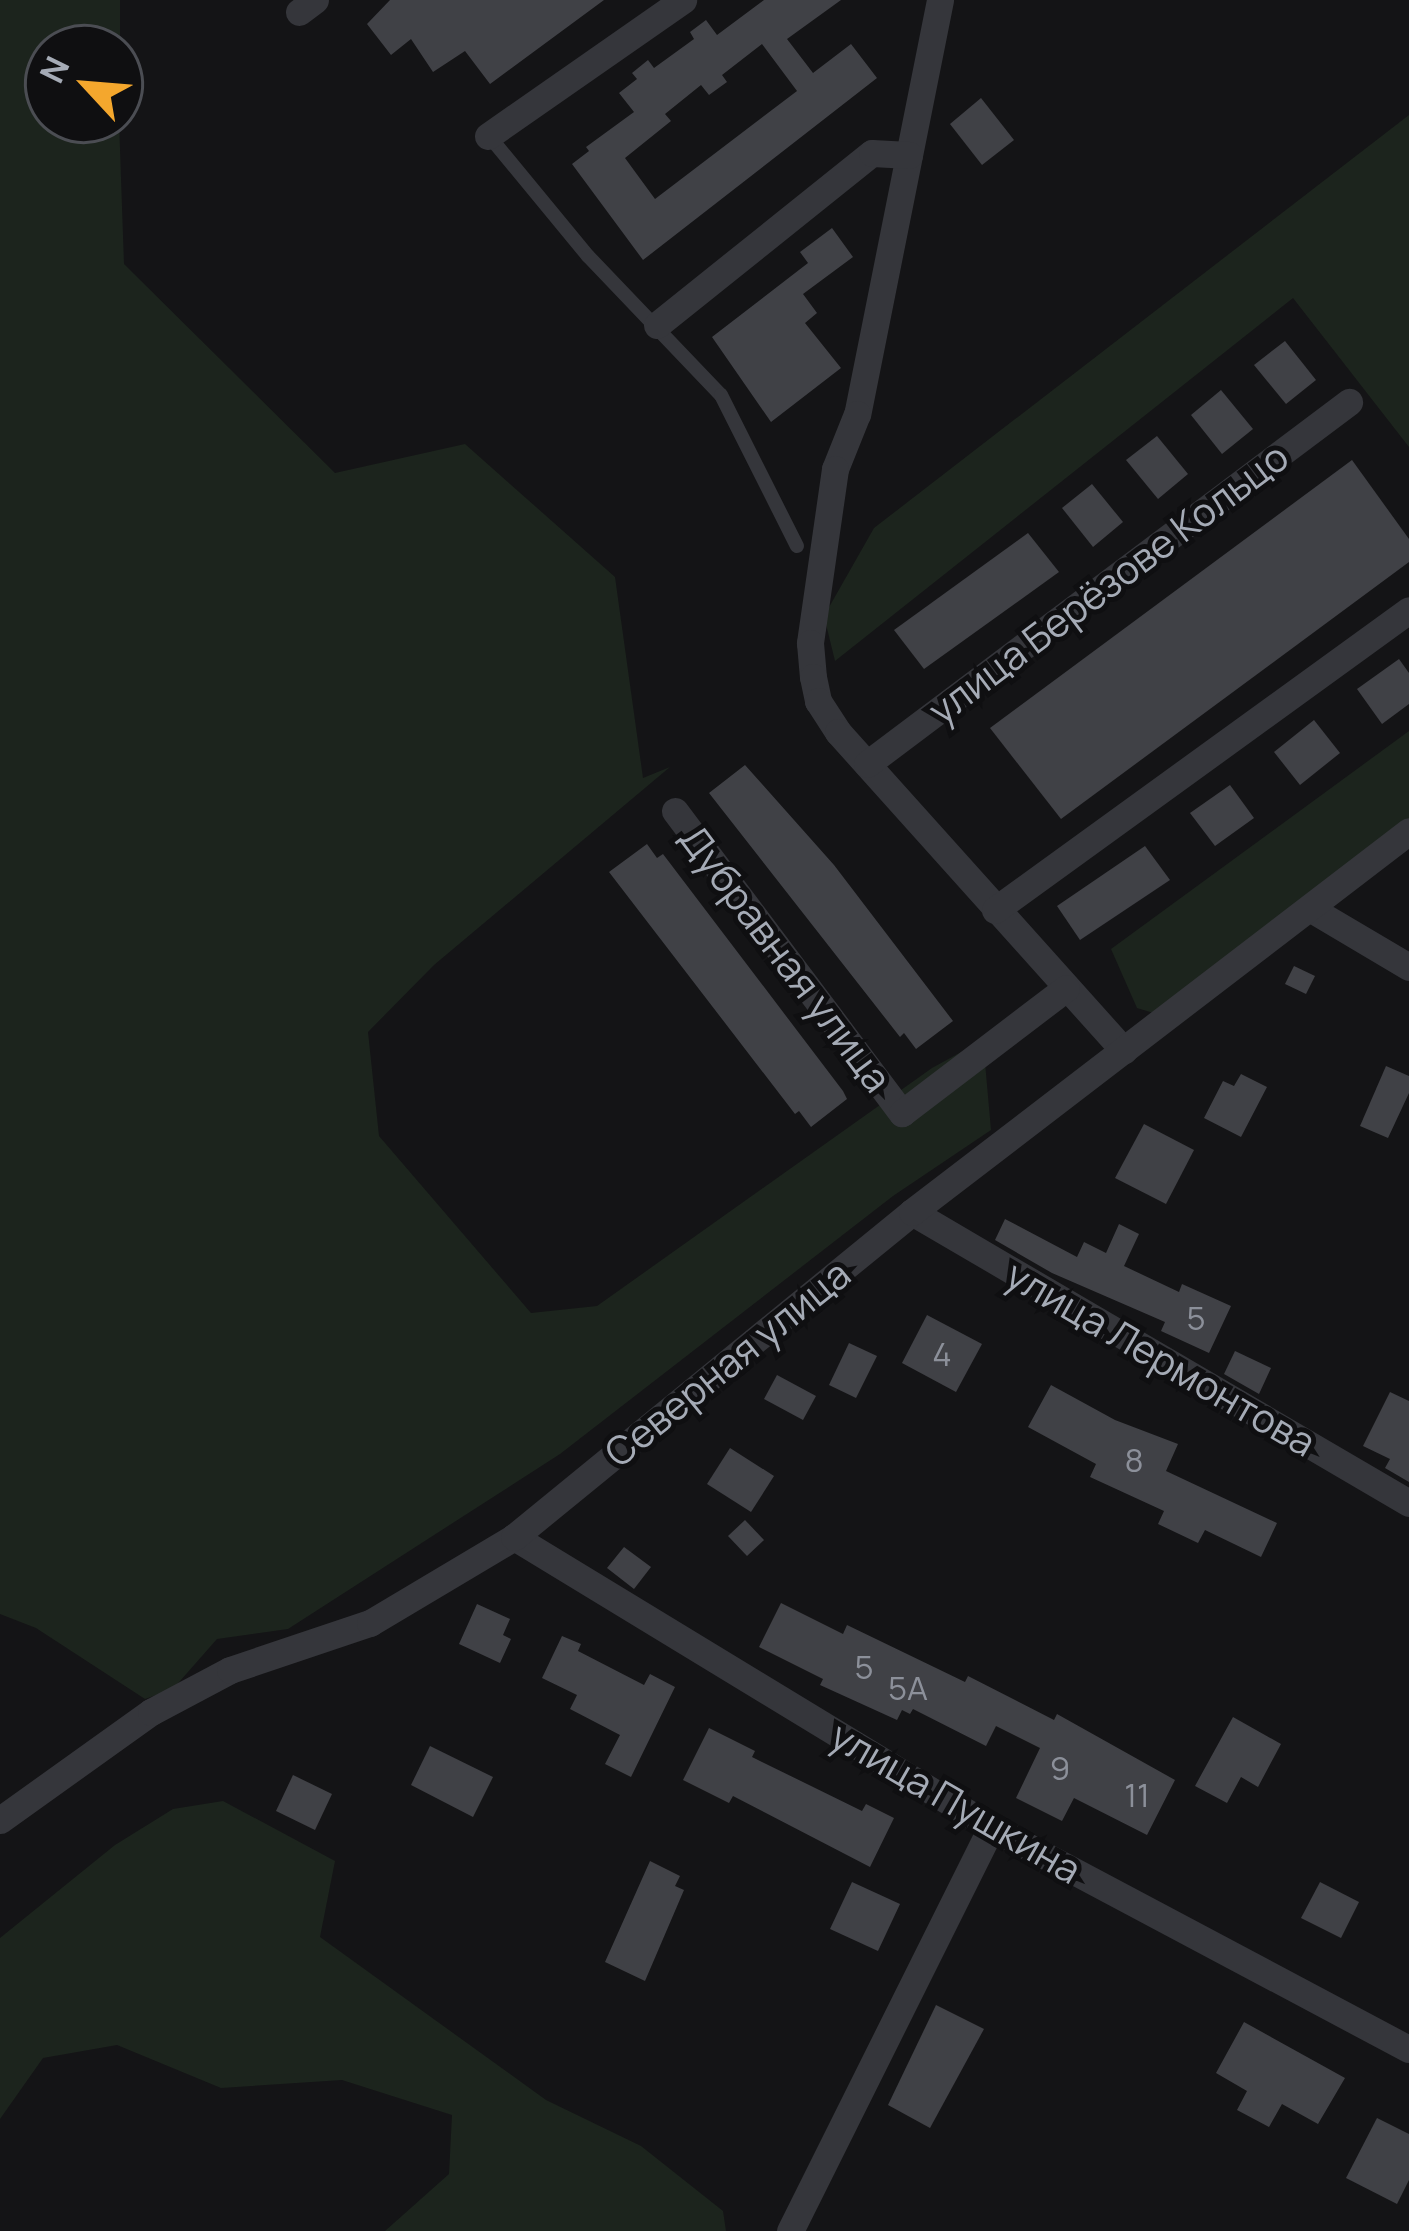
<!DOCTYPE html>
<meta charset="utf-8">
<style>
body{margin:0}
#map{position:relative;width:1409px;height:2231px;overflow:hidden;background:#141416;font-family:Manrope,sans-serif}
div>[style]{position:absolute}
.green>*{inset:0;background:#1c241d}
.building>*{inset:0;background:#404146}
.lane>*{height:14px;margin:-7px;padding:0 7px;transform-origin:7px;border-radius:7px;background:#35363b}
.street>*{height:27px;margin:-13.5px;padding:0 13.5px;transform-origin:13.5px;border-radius:13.5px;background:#35363b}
span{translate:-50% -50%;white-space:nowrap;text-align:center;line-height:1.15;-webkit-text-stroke:10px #0f0f11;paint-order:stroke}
.number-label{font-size:33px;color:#8c909a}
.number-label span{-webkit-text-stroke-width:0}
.street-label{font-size:39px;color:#a5abb6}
.north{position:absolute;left:24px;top:24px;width:120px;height:120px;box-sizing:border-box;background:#0f0f11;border:3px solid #4b4d53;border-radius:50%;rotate:296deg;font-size:33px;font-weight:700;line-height:48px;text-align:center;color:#a5abb6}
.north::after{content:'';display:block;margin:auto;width:42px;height:54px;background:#f4a72d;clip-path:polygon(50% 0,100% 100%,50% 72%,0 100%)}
</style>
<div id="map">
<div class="green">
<div style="clip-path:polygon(0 0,120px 0,120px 48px,48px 48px,48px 120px,119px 120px,124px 264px,335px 473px,465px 444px,615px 577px,643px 778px,670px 767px,434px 965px,368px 1032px,379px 1136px,531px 1313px,597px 1306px,932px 1068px,983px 1040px,991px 1130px,893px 1196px,560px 1454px,288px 1629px,217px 1639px,173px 1689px,145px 1699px,36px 1628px,0 1614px)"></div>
<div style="clip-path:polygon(1409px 115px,1409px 447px,1293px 298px,835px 661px,824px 616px,874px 528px)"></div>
<div style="clip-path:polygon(1409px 731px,1409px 827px,1160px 1015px,1137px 1008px,1111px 949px)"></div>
<div style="clip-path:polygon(223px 1801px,335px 1861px,320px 1937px,546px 2100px,641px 2146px,723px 2211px,726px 2231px,385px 2231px,449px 2174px,452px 2115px,342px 2080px,221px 2088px,117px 2045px,43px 2058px,0 2119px,0 1938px,115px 1845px,173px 1809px)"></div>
</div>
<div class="building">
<div style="clip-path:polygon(390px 0,604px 0,490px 84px,465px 51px,433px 72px,411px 39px,391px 55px,367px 24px)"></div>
<div style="clip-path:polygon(evenodd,764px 0,841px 0,787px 39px,813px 73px,851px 44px,877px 78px,643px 260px,572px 164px,589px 151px,586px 147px,634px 112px,619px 93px,637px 79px,632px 73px,648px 60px,654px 68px,694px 39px,690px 32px,706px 20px,717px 35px,764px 0,762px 44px,797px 91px,655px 199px,625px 158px,671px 121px,665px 114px,701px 85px,709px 95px,727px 82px,722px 75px,762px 44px)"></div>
<div style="clip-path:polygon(981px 98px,1014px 140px,982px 165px,950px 124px)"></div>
<div style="clip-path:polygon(832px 228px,853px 257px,803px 294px,817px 313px,805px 323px,841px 368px,771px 422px,712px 337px,808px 263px,800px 252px)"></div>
<div style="clip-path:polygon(1285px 341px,1316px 380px,1286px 404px,1254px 365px)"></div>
<div style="clip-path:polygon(1221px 390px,1253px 429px,1222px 454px,1191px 415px)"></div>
<div style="clip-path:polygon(1157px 436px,1188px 474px,1158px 499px,1126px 460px)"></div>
<div style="clip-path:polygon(1352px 460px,1409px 539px,1409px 562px,1061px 819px,990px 728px)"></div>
<div style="clip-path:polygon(1092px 484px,1123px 522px,1093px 547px,1062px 508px)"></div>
<div style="clip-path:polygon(1028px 533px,1059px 572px,924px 669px,894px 630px)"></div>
<div style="clip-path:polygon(1399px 659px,1409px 673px,1409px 704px,1382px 724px,1357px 689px)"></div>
<div style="clip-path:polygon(1314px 720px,1340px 753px,1300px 785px,1274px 752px)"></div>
<div style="clip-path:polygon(745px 765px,834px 865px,953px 1021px,916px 1049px,904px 1033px,900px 1037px,709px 793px)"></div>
<div style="clip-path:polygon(1230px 785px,1254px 818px,1215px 846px,1190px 813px)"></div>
<div style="clip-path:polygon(647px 844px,657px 858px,663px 854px,843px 1091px,847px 1099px,811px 1127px,799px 1111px,795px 1114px,609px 872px)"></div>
<div style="clip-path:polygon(1145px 846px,1170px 880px,1080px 940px,1057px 906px)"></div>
<div style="clip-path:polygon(1294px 966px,1315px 976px,1306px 994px,1285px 984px)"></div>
<div style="clip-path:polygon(1386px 1066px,1409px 1076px,1409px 1093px,1388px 1138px,1360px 1126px)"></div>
<div style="clip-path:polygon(1241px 1074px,1267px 1087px,1241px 1137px,1204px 1118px,1223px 1081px,1234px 1086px)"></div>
<div style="clip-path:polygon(1144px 1124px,1194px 1150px,1166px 1204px,1115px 1178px)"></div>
<div style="clip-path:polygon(1005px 1219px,1077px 1257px,1084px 1242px,1106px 1253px,1119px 1224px,1139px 1234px,1124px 1266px,1179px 1292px,1182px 1284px,1231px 1306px,1209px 1353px,1161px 1331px,1165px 1322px,1052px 1273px,995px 1240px)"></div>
<div style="clip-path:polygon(927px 1315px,982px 1344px,956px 1392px,902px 1363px)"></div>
<div style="clip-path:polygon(849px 1343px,877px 1356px,856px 1398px,829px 1385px)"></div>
<div style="clip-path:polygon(1235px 1351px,1271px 1368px,1259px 1394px,1224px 1374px)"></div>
<div style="clip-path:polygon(777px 1375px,816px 1396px,803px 1420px,764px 1399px)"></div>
<div style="clip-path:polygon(1051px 1385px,1115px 1420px,1178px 1444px,1166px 1471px,1277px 1523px,1261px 1557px,1205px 1530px,1198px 1543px,1158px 1524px,1164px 1511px,1090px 1477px,1096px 1464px,1028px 1427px)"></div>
<div style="clip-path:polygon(1390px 1392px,1409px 1401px,1409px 1482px,1385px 1468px,1390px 1459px,1363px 1446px)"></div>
<div style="clip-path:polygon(730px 1448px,774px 1476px,751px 1512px,707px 1484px)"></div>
<div style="clip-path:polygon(745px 1520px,764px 1540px,747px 1556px,728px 1536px)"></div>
<div style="clip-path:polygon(624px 1547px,651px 1567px,634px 1589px,607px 1568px)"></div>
<div style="clip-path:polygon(781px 1603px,843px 1634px,847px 1625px,965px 1682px,968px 1676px,1054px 1720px,1057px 1714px,1175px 1780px,1147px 1835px,1074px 1798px,1062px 1821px,1016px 1798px,1040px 1748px,996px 1726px,986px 1746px,913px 1709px,910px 1714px,902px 1710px,897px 1720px,820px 1685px,823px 1679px,759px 1647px)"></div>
<div style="clip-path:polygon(477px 1604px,510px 1619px,503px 1635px,511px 1639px,500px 1663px,459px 1644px)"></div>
<div style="clip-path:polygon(562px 1636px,581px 1644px,578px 1651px,644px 1685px,650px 1674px,675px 1687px,631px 1777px,605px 1764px,620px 1735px,570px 1709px,577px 1695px,542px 1678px)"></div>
<div style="clip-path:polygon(1233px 1717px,1281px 1744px,1258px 1787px,1241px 1777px,1227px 1803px,1195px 1786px)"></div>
<div style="clip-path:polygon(709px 1728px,755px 1751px,752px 1757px,862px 1811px,866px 1804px,894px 1818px,870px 1867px,733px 1796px,729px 1803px,683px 1780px)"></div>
<div style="clip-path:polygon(430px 1746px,493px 1777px,473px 1817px,411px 1785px)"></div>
<div style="clip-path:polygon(293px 1775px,332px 1794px,315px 1830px,276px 1811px)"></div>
<div style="clip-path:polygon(650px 1861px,680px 1876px,675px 1886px,684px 1890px,645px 1981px,605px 1962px)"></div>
<div style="clip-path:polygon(852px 1882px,900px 1904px,878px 1951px,830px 1929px)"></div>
<div style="clip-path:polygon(1320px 1882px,1359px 1902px,1341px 1938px,1301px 1918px)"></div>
<div style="clip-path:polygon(936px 2005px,984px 2029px,930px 2128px,888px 2105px)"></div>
<div style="clip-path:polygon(1244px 2022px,1345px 2078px,1318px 2124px,1282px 2104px,1269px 2127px,1237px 2110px,1247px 2091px,1216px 2073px)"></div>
<div style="clip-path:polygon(1377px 2118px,1409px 2134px,1409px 2180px,1397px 2204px,1346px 2178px)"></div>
</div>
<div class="lane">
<div style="left:489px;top:136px;width:156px;rotate:50.5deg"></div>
<div style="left:588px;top:256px;width:192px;rotate:46.3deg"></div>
<div style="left:721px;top:395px;width:169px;rotate:63.3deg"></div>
</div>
<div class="street">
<div style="left:940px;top:0;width:422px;rotate:101.3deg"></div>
<div style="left:857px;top:414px;width:59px;rotate:111.8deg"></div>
<div style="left:835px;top:469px;width:176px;rotate:98.2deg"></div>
<div style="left:810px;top:643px;width:34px;rotate:85deg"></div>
<div style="left:813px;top:677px;width:25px;rotate:78deg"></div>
<div style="left:818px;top:701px;width:37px;rotate:57deg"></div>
<div style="left:838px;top:732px;width:428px;rotate:48.1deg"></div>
<div style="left:299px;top:12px;width:20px;rotate:-37deg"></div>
<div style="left:488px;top:136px;width:238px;rotate:-34.9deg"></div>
<div style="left:657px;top:325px;width:275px;rotate:-38.7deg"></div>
<div style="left:872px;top:153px;width:37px;rotate:3deg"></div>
<div style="left:867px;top:764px;width:603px;rotate:-36.91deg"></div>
<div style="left:675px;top:811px;width:378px;rotate:53.1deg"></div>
<div style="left:902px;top:1113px;width:206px;rotate:-37.3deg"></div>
<div style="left:1311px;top:909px;width:114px;rotate:30.6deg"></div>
<div style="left:995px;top:910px;width:511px;rotate:-35.93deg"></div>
<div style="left:912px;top:1212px;width:576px;rotate:30.35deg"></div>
<div style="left:514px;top:1537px;width:558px;rotate:31.3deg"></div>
<div style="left:991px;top:1827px;width:473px;rotate:28deg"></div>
<div style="left:0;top:1820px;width:186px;rotate:-35.6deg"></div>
<div style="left:151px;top:1712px;width:89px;rotate:-28deg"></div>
<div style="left:230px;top:1670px;width:148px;rotate:-18.6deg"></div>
<div style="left:370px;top:1623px;width:168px;rotate:-30.8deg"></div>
<div style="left:514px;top:1537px;width:514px;rotate:-39.23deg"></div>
<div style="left:912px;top:1212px;width:626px;rotate:-37.47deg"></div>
<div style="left:790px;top:2231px;width:451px;rotate:-63.5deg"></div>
</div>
<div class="number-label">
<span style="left:1196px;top:1318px">5</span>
<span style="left:942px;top:1354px">4</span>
<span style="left:1134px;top:1460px">8</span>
<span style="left:864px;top:1667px">5</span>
<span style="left:908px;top:1688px">5А</span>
<span style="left:1060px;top:1768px">9</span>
<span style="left:1137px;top:1795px">11</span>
</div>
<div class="street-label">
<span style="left:1108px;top:583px;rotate:-37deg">улица Берёзове Кольцо</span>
<span style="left:786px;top:958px;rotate:53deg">Дубравная улица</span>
<span style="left:1161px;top:1358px;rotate:30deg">улица Лермонтова</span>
<span style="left:727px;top:1363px;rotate:-39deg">Северная улица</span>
<span style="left:956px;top:1802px;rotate:30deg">улица Пушкина</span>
</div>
<div class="north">N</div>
</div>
